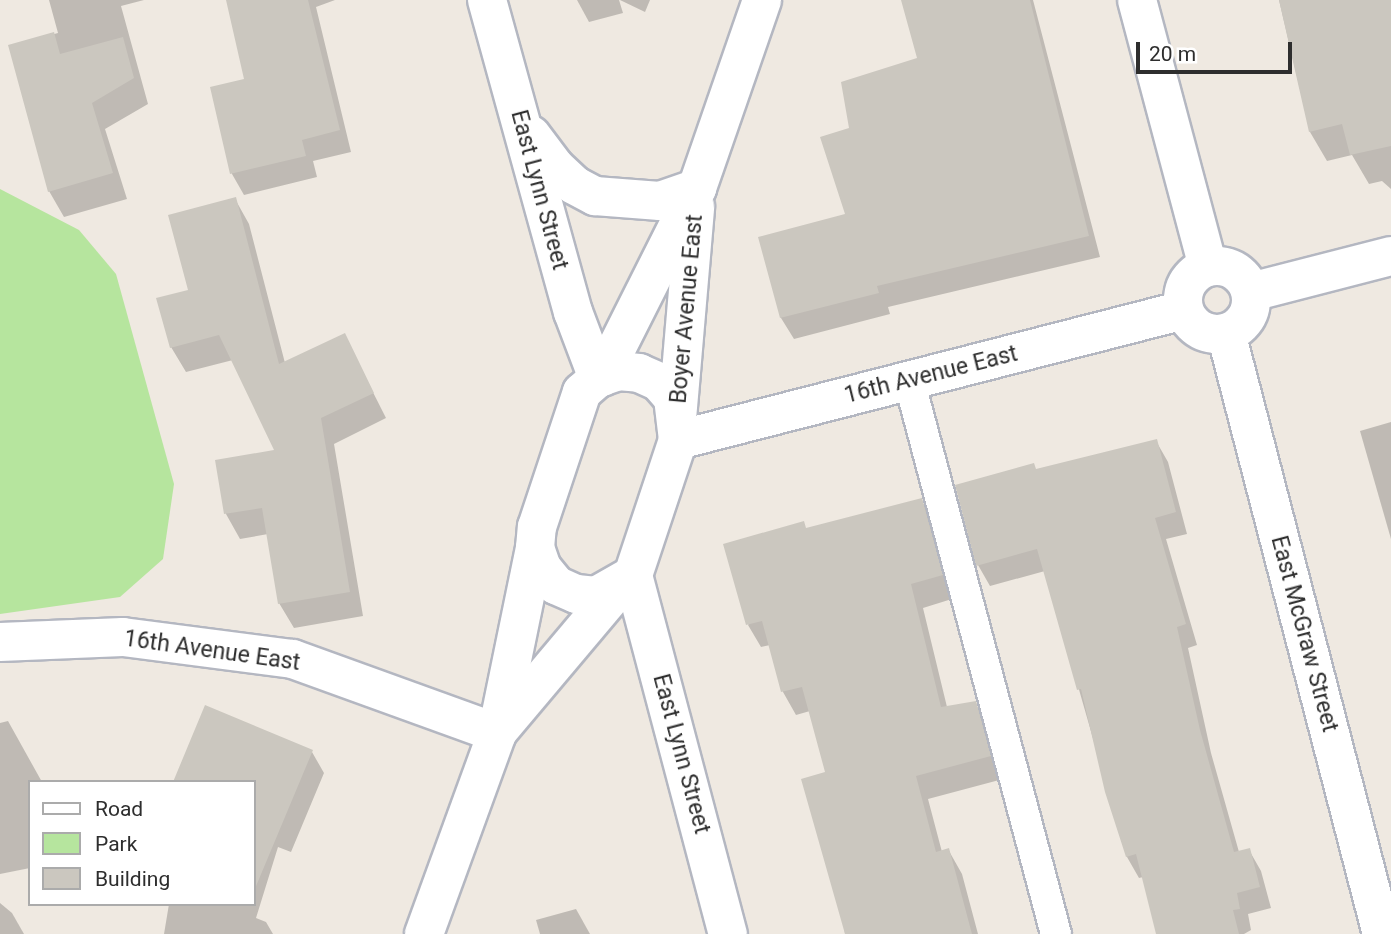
<!DOCTYPE html>
<style>
body{margin:0}
#map{position:relative;width:1391px;height:934px;overflow:hidden;background:#efe9e1;font-family:Roboto,sans-serif}
div>[style]{position:absolute}
.green>*{inset:0;background:#b6e59e}
.shadow>*{inset:0;background:#0003}
.building>*{inset:0;background:#cbc7bf}
.roads{filter:drop-shadow(2px 0 #b4b7c1) drop-shadow(-2px 0 #b4b7c1) drop-shadow(0 2px #b4b7c1) drop-shadow(0 -2px #b4b7c1)}
.service>*{height:30px;margin:-15px;padding:0 15px;transform-origin:15px;border-radius:15px;background:#fff}
.minor>*{height:38px;margin:-19px;padding:0 19px;transform-origin:19px;border-radius:19px;background:#fff}
.minor>.ring{margin:-19px;padding:0;box-sizing:content-box;background:none;border:38px solid #fff;border-radius:50%}
.tertiary>*{height:38px;margin:-19px;padding:0 19px;transform-origin:19px;border-radius:19px;background:#fff}
span{translate:-50% -50%;white-space:nowrap;text-align:center;line-height:1.15;-webkit-text-stroke:5px #fff;paint-order:stroke}
.street-label{font-size:23px;color:#2e2e2e}
.legend{position:absolute;left:28px;top:780px;width:228px;height:126px;box-sizing:border-box;background:#fff;border:2px solid #ababab;margin:0;padding:9px 12px;list-style:none;font-size:21px;color:#2e2e2e}
.legend li{display:flex;align-items:center;gap:14px;height:35px}
.legend b{width:35px;border:2px solid #ababab}
.scale{position:absolute;left:1136px;top:42px;width:156px;height:32px;box-sizing:border-box;border:4px solid #2e2e2e;border-top:0;padding-left:9px;font-size:21px;line-height:24px;white-space:nowrap;color:#2e2e2e;-webkit-text-stroke:5px #fff;paint-order:stroke}
</style>
<div id="map">
<div class="green">
<div style="clip-path:polygon(0 189px,79px 230px,116px 274px,174px 484px,163px 559px,120px 597px,0 614px)"></div>
</div>
<div class="shadow">
<div style="clip-path:polygon(49px 0,144px 0,121px 6px,148px 104px,105px 129px,127px 199px,64px 217px,49px 191px,10px 46px,58px 33px)"></div>
<div style="clip-path:polygon(227px 0,335px 0,316px 7px,351px 152px,313px 161px,317px 177px,244px 195px,232px 174px,212px 89px,246px 80px)"></div>
<div style="clip-path:polygon(577px 0,619px 0,623px 13px,589px 22px)"></div>
<div style="clip-path:polygon(620px 0,650px 0,645px 12px)"></div>
<div style="clip-path:polygon(903px 0,1033px 0,1100px 257px,888px 307px,890px 314px,794px 339px,781px 318px,760px 238px,847px 215px,851px 129px,919px 59px)"></div>
<div style="clip-path:polygon(1279px 0,1391px 0,1391px 189px,1382px 181px,1369px 184px,1352px 155px,1327px 161px,1310px 132px)"></div>
<div style="clip-path:polygon(235px 199px,249px 224px,285px 363px,344px 335px,386px 418px,334px 444px,363px 616px,294px 628px,279px 603px,268px 534px,240px 539px,226px 514px,217px 461px,277px 451px,233px 360px,186px 372px,171px 347px,190px 291px)"></div>
<div style="clip-path:polygon(1391px 422px,1391px 539px,1360px 431px)"></div>
<div style="clip-path:polygon(1156px 441px,1168px 462px,1187px 534px,1166px 539px,1197px 645px,1188px 648px,1211px 753px,1239px 852px,1249px 850px,1261px 871px,1271px 908px,1248px 914px,1251px 930px,1244px 934px,1157px 934px,1143px 877px,1139px 878px,1127px 857px,1045px 571px,990px 586px,978px 565px,1037px 471px)"></div>
<div style="clip-path:polygon(921px 500px,935px 523px,955px 598px,923px 608px,947px 707px,975px 703px,988px 726px,1003px 779px,928px 799px,942px 852px,949px 851px,962px 874px,978px 934px,845px 934px,827px 774px,810px 711px,796px 715px,783px 692px,770px 645px,761px 647px,748px 625px,807px 530px)"></div>
<div style="clip-path:polygon(8px 721px,42px 782px,30px 782px,30px 868px,0 874px,0 723px)"></div>
<div style="clip-path:polygon(312px 752px,324px 773px,291px 852px,278px 847px,256px 918px,266px 922px,273px 934px,164px 934px,169px 904px,254px 904px,254px 782px)"></div>
<div style="clip-path:polygon(0 903px,12px 913px,24px 934px,0 934px)"></div>
<div style="clip-path:polygon(576px 909px,590px 934px,540px 934px,536px 920px)"></div>
</div>
<div class="building">
<div style="clip-path:polygon(226px 0,308px 0,340px 130px,302px 140px,306px 156px,230px 174px,210px 87px,244px 79px)"></div>
<div style="clip-path:polygon(901px 0,1030px 0,1089px 236px,877px 286px,879px 293px,780px 318px,758px 237px,845px 214px,820px 137px,849px 128px,841px 82px,917px 58px)"></div>
<div style="clip-path:polygon(1279px 0,1391px 0,1391px 146px,1350px 155px,1342px 124px,1309px 132px)"></div>
<div style="clip-path:polygon(54px 32px,60px 54px,123px 37px,134px 78px,92px 103px,113px 173px,48px 192px,8px 45px)"></div>
<div style="clip-path:polygon(236px 197px,279px 364px,345px 333px,374px 393px,321px 418px,350px 592px,278px 604px,262px 508px,224px 514px,215px 460px,274px 450px,219px 335px,170px 348px,156px 298px,188px 290px,168px 215px)"></div>
<div style="clip-path:polygon(1157px 439px,1176px 512px,1155px 518px,1186px 624px,1177px 627px,1200px 730px,1234px 852px,1250px 848px,1260px 887px,1237px 893px,1240px 909px,1233px 910px,1239px 934px,1156px 934px,1136px 854px,1126px 857px,1105px 792px,1081px 689px,1077px 690px,1037px 549px,976px 566px,955px 485px,1034px 463px,1036px 469px)"></div>
<div style="clip-path:polygon(922px 498px,943px 575px,911px 584px,941px 707px,976px 701px,991px 756px,916px 776px,936px 852px,949px 848px,972px 934px,845px 934px,801px 779px,825px 772px,802px 687px,781px 692px,762px 621px,746px 625px,723px 544px,804px 521px,806px 528px)"></div>
<div style="clip-path:polygon(205px 705px,313px 750px,254px 891px,254px 782px,173px 782px)"></div>
</div>
<div class="roads">
<div class="service">
<div style="left:909px;top:380px;width:573px;rotate:75.14deg"></div>
</div>
<div class="minor">
<div style="left:1137px;top:0;width:276px;rotate:75.1deg"></div>
<div class="ring" style="left:1183px;top:266px;width:30px;height:30px"></div>
<div style="left:1251px;top:292px;width:145px;rotate:-14.4deg"></div>
<div style="left:1226px;top:333px;width:621px;rotate:75.45deg"></div>
<div style="left:678px;top:440px;width:522px;rotate:-14.41deg"></div>
<div style="left:0;top:642px;width:123px;rotate:-2.3deg"></div>
<div style="left:123px;top:637px;width:171px;rotate:7.4deg"></div>
<div style="left:293px;top:659px;width:217px;rotate:19.9deg"></div>
</div>
<div class="tertiary">
<div style="left:487px;top:0;width:324px;rotate:74.6deg"></div>
<div style="left:573px;top:312px;width:71px;rotate:69.3deg"></div>
<div style="left:531px;top:135px;width:40px;rotate:53deg"></div>
<div style="left:555px;top:167px;width:26px;rotate:43deg"></div>
<div style="left:574px;top:185px;width:24px;rotate:28deg"></div>
<div style="left:595px;top:196px;width:65px;rotate:4.4deg"></div>
<div style="left:660px;top:201px;width:39px;rotate:-19deg"></div>
<div style="left:618px;top:371px;width:21px;rotate:5deg"></div>
<div style="left:639px;top:373px;width:22px;rotate:24deg"></div>
<div style="left:659px;top:382px;width:21px;rotate:49deg"></div>
<div style="left:673px;top:398px;width:42px;rotate:83.2deg"></div>
<div style="left:678px;top:440px;width:142px;rotate:108.4deg"></div>
<div style="left:633px;top:575px;width:43px;rotate:150.4deg"></div>
<div style="left:596px;top:596px;width:20px;rotate:-174deg"></div>
<div style="left:576px;top:594px;width:22px;rotate:-156deg"></div>
<div style="left:556px;top:585px;width:22px;rotate:-129deg"></div>
<div style="left:542px;top:568px;width:21px;rotate:-109deg"></div>
<div style="left:535px;top:548px;width:21px;rotate:-85deg"></div>
<div style="left:537px;top:527px;width:142px;rotate:-71.6deg"></div>
<div style="left:582px;top:392px;width:21px;rotate:-41deg"></div>
<div style="left:598px;top:378px;width:21px;rotate:-19deg"></div>
<div style="left:602px;top:377px;width:212px;rotate:-63.3deg"></div>
<div style="left:697px;top:188px;width:199px;rotate:-70.9deg"></div>
<div style="left:677px;top:419px;width:213px;rotate:-85.1deg"></div>
<div style="left:633px;top:575px;width:371px;rotate:75.2deg"></div>
<div style="left:500px;top:729px;width:192px;rotate:-49.9deg"></div>
<div style="left:424px;top:934px;width:214px;rotate:-70deg"></div>
<div style="left:497px;top:733px;width:189px;rotate:-78.4deg"></div>
</div>
</div>
<div class="street-label">
<span style="left:539px;top:190px;rotate:75deg">East Lynn Street</span>
<span style="left:687px;top:309px;rotate:-85deg">Boyer Avenue East</span>
<span style="left:931px;top:375px;rotate:-14deg">16th Avenue East</span>
<span style="left:1304px;top:634px;rotate:75deg">East McGraw Street</span>
<span style="left:212px;top:651px;rotate:8deg">16th Avenue East</span>
<span style="left:681px;top:754px;rotate:75deg">East Lynn Street</span>
</div>
<ul class="legend">
<li><b style="height:9px;background:#fff"></b>Road</li>
<li><b style="height:19px;background:#b6e59e"></b>Park</li>
<li><b style="height:19px;background:#cbc7bf"></b>Building</li>
</ul>
<div class="scale">20 m</div>
</div>
